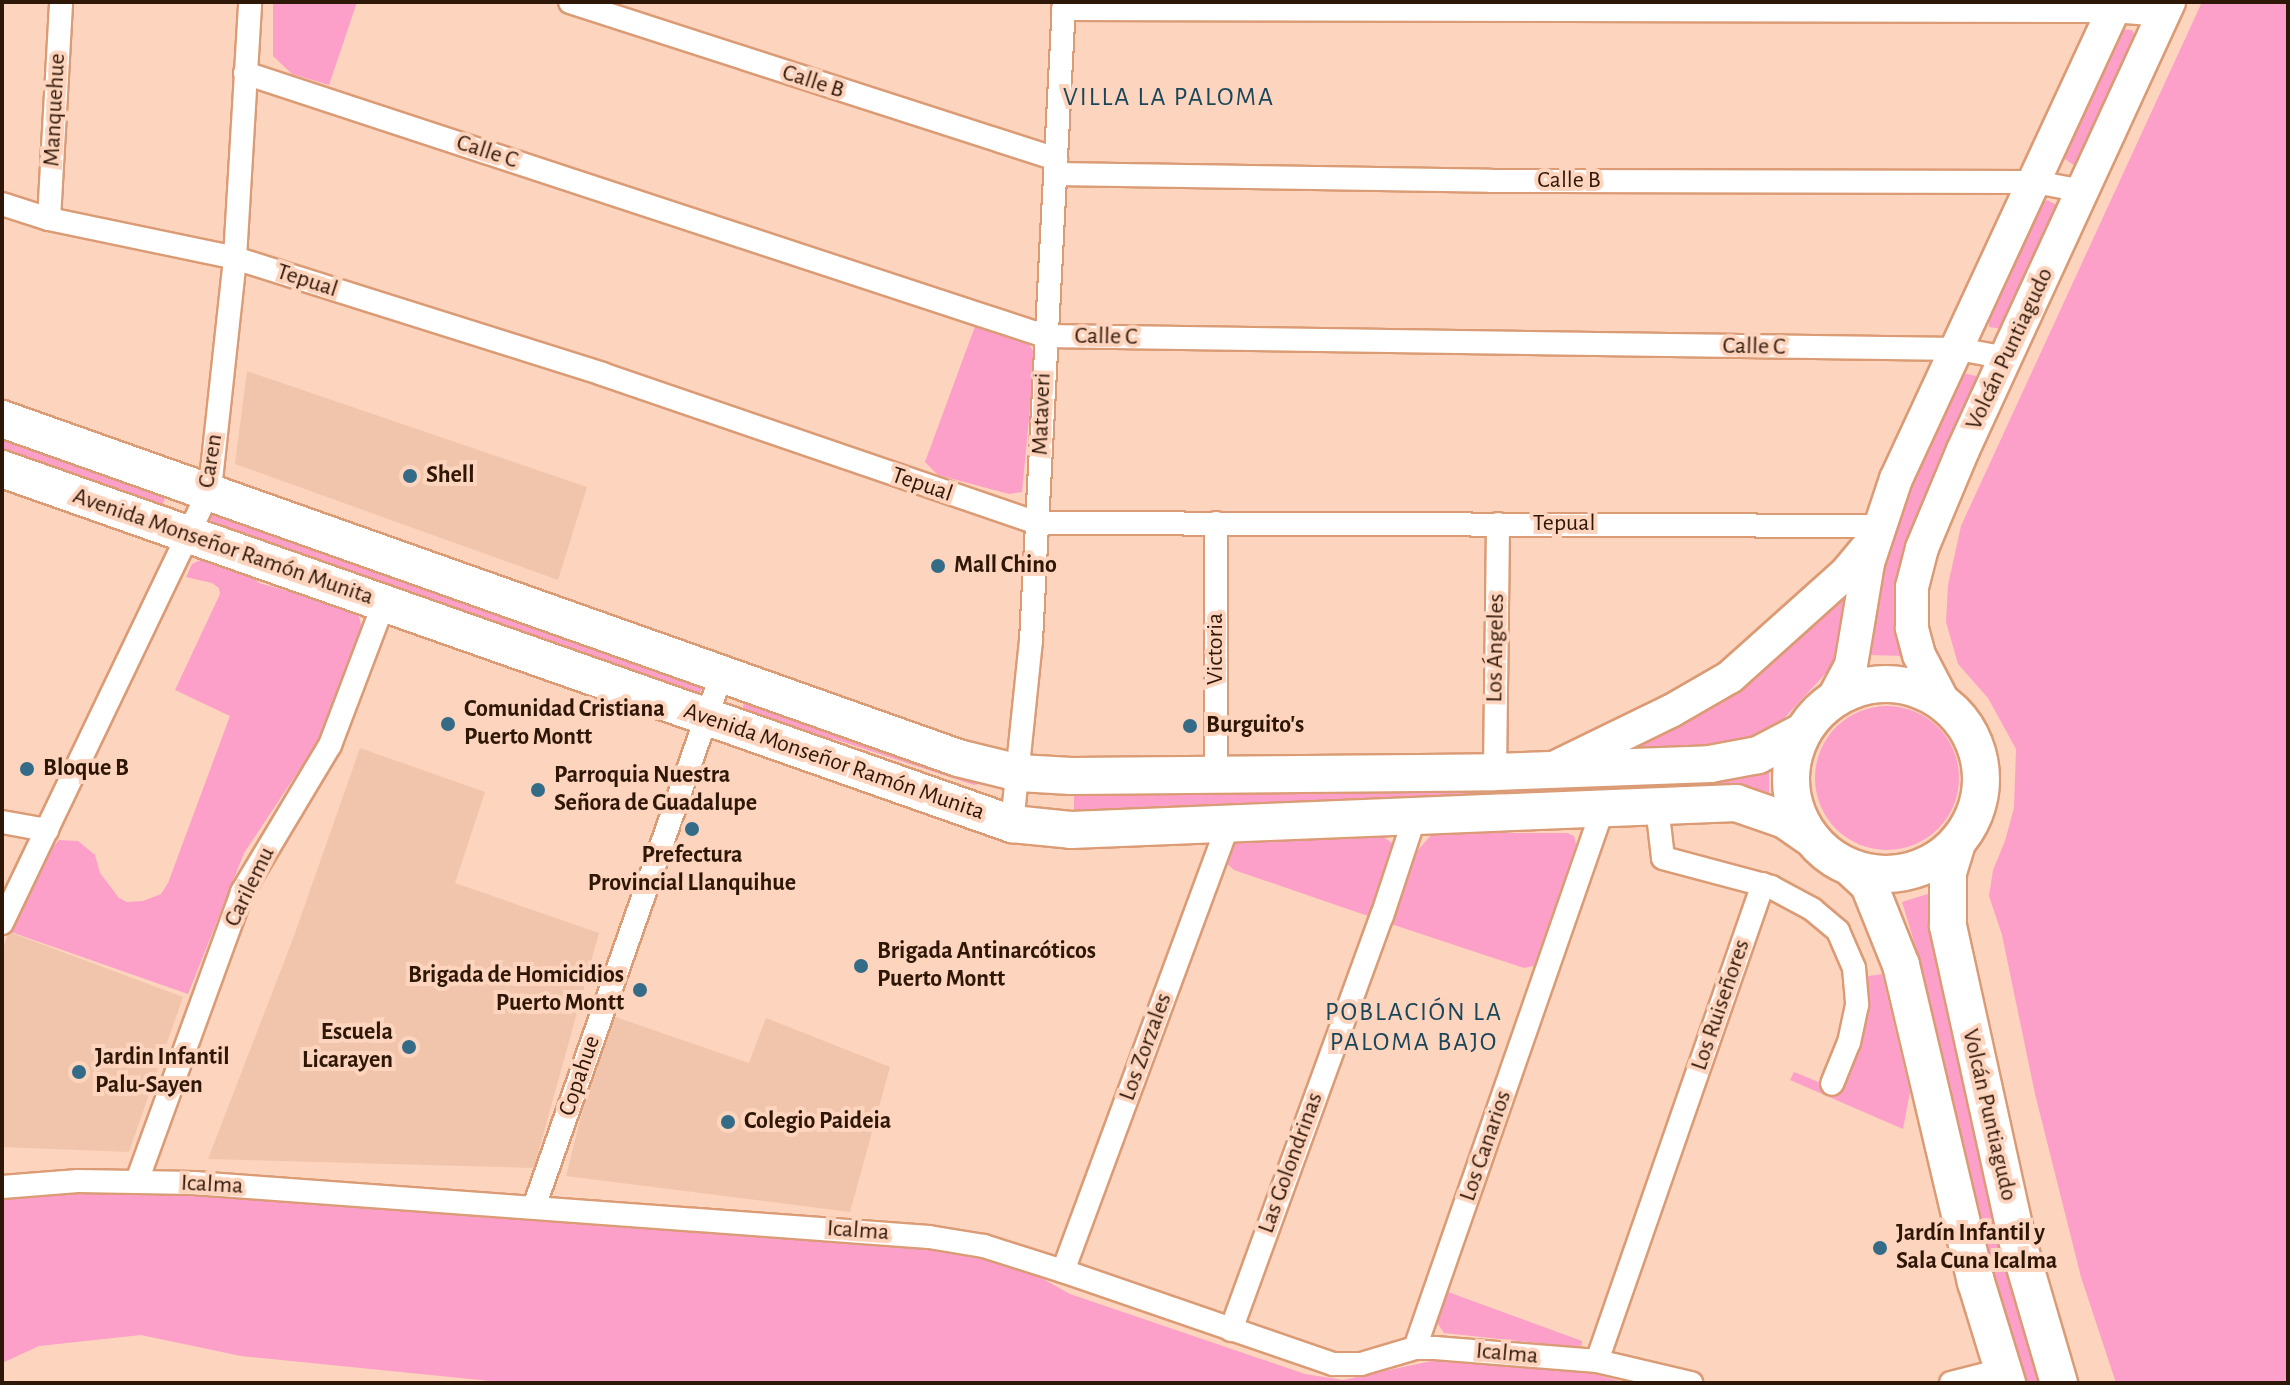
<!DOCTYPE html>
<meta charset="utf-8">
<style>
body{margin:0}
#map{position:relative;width:2290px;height:1385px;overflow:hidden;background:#fdd4bd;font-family:"Alegreya Sans",sans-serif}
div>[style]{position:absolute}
.built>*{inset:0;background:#f1c5ac}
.green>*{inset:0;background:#fca0c9}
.round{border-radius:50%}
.roads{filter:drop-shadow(2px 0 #da9b75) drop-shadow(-2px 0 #da9b75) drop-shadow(0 2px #da9b75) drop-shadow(0 -2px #da9b75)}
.minor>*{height:22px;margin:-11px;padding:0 11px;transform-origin:11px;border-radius:11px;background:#fff}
.secondary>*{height:32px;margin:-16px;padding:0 16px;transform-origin:16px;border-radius:16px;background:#fff}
.primary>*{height:36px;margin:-18px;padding:0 18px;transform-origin:18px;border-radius:18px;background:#fff}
.primary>.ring{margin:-18px;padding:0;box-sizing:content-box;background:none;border:36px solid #fff;border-radius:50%}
.dots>*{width:22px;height:22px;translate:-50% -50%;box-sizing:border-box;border:4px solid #fdd4bd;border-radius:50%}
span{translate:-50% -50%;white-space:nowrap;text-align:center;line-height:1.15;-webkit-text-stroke:8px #fdd4bd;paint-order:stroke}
.street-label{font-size:24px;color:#2f1708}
.poi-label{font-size:24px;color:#2f1708;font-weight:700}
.left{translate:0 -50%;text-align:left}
.right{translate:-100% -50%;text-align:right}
.neighbourhood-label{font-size:26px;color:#19465b;letter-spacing:2px}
.frame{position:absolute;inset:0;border:4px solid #2f1708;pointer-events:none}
</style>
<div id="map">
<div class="built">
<div style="clip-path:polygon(247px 371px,587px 487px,558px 580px,235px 464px)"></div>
<div style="clip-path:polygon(360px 748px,485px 792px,455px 883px,599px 933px,534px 1168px,208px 1159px,294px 936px)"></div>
<div style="clip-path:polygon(9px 932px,183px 997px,129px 1152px,2px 1147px,2px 951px)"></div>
<div style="clip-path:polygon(607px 1014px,749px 1063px,766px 1018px,890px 1067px,850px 1212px,566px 1176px)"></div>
</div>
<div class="green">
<div style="clip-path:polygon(273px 2px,357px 2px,329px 85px,292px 74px,273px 56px)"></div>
<div style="clip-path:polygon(2202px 2px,2288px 2px,2288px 1383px,2116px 1383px,2081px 1277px,2035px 1094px,2002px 935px,1989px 896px,1993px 870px,2005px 841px,2014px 808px,2016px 749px,1988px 698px,1958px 664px,1946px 622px,1948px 585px,1961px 526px)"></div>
<div style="clip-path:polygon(2120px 29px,2132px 30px,2137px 40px,2082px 163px,2075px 166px,2062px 157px)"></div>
<div style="clip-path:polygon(2047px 200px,2059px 206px,2003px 329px,1989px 327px,1989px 314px,2039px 207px)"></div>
<div style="clip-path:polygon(977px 321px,1025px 338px,1035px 354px,1022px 492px,1009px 494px,938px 475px,925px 462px)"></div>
<div style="clip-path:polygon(1963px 373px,1976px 376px,1978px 383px,1925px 496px,1910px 538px,1905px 656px,1867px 655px,1874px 604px,1893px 522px)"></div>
<div style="clip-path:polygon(2px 432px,167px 490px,162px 508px,2px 456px)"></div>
<div style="clip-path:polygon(208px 508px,702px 680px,702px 688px,698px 696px,207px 525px,205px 516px)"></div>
<div style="clip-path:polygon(209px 556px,238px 563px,259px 583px,358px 611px,362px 630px,321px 737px,244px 853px,188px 994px,11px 932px,49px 851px,59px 840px,78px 841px,95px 855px,100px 873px,119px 898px,127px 902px,143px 901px,161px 894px,168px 883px,230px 716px,175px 690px,220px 594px,219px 588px,212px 583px,186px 577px,192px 564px)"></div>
<div style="clip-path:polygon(1843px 594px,1847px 594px,1837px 655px,1826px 673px,1774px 729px,1733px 747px,1628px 750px)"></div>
<div style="clip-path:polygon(752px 696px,989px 782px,974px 785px,834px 739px,792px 736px,741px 714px,744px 703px)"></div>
<div class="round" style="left:1815px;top:706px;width:144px;height:144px"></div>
<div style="clip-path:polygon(1769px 769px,1769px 795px,1756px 792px,1074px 814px,1074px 793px)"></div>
<div style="clip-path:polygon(1433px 833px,1567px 833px,1574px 836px,1576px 845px,1534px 966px,1524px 968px,1391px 924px,1418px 850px)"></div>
<div style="clip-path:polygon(1381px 835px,1392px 843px,1393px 854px,1368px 916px,1234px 870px,1223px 860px,1234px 841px)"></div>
<div style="clip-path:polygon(1931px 893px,2043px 1383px,2021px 1383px,1977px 1226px,1916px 948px,1902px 902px)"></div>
<div style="clip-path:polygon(1882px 974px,1910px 1092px,1903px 1129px,1790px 1080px,1794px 1072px,1838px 1090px,1862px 977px)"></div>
<div style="clip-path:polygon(137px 1191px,530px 1215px,960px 1251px,1027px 1270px,1070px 1294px,1305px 1374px,1343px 1380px,1436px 1360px,1541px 1367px,1591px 1373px,1626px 1383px,511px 1383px,241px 1356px,141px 1335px,39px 1346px,2px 1363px,2px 1198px)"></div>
<div style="clip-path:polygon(1448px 1292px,1582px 1341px,1582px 1345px,1574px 1347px,1444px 1333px,1436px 1321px,1441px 1299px)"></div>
</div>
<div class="roads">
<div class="minor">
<div style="left:570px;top:2px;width:511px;rotate:17.9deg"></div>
<div style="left:1063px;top:9px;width:1050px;rotate:0.11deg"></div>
<div style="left:2113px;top:11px;width:50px;rotate:4.6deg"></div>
<div style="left:245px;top:73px;width:842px;rotate:18.2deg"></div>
<div style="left:1045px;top:336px;width:913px;rotate:0.82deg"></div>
<div style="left:1958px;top:349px;width:50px;rotate:10.4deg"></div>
<div style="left:1056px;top:174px;width:435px;rotate:0.9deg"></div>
<div style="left:1491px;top:181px;width:544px;rotate:0.11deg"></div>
<div style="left:2035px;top:182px;width:49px;rotate:10.6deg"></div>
<div style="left:2px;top:204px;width:49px;rotate:17.7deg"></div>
<div style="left:49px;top:219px;width:190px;rotate:11.8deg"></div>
<div style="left:235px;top:258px;width:385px;rotate:17.5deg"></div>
<div style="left:602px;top:374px;width:461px;rotate:18.9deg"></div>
<div style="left:1038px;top:523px;width:840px;rotate:0.2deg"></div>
<div style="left:49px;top:219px;width:217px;rotate:-86.8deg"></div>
<div style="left:1216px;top:523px;width:252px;rotate:90deg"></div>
<div style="left:1495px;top:772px;width:248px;rotate:-89.3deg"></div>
<div style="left:1657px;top:806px;width:52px;rotate:83.4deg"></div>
<div style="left:1663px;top:858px;width:112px;rotate:15deg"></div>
<div style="left:1771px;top:887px;width:47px;rotate:28.2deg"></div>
<div style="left:1812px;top:909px;width:34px;rotate:40deg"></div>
<div style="left:1838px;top:931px;width:40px;rotate:66.6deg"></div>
<div style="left:1854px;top:968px;width:37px;rotate:85deg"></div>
<div style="left:1857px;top:1005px;width:38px;rotate:102deg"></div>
<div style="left:1849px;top:1042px;width:45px;rotate:112deg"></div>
<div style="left:2px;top:822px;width:46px;rotate:10.1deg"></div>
<div style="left:1012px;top:824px;width:184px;rotate:-84.1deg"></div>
<div style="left:1031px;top:641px;width:640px;rotate:-87.04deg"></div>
<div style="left:2px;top:923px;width:481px;rotate:-64.4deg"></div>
<div style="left:210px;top:489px;width:232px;rotate:-83.8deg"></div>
<div style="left:235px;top:258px;width:256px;rotate:-86.6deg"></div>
<div style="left:137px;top:1181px;width:307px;rotate:-70deg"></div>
<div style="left:242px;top:892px;width:171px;rotate:-59.1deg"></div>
<div style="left:330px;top:745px;width:152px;rotate:-69.2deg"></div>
<div style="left:2px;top:1187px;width:76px;rotate:-4.5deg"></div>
<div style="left:78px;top:1181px;width:116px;rotate:1deg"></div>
<div style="left:194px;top:1183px;width:737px;rotate:4.2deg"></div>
<div style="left:929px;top:1237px;width:56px;rotate:9.3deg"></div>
<div style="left:984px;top:1246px;width:83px;rotate:17.6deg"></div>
<div style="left:1063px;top:1271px;width:286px;rotate:19deg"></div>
<div style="left:1333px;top:1364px;width:28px"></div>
<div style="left:1361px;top:1364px;width:56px;rotate:-16.5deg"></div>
<div style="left:1415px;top:1348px;width:20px"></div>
<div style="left:1435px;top:1348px;width:163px;rotate:4.6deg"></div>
<div style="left:1597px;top:1361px;width:97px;rotate:13.2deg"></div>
<div style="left:534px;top:1207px;width:566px;rotate:-70.6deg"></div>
<div style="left:1063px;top:1271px;width:478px;rotate:-69.7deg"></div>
<div style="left:1231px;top:1330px;width:441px;rotate:-70deg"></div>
<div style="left:1382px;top:916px;width:105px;rotate:-71.7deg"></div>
<div style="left:1415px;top:1348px;width:572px;rotate:-70.8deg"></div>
<div style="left:1597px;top:1361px;width:505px;rotate:-70.81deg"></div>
<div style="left:1951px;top:1383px;width:53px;rotate:-14.3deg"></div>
</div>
<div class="secondary">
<div style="left:1833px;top:699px;width:38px;rotate:-62deg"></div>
<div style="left:1851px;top:665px;width:103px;rotate:-80.5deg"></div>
<div style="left:1868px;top:563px;width:89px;rotate:-71.6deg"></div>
<div style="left:1896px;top:479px;width:526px;rotate:-65.14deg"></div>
<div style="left:1944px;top:703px;width:54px;rotate:-117.5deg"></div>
<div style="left:1919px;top:655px;width:28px;rotate:-105deg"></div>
<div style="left:1912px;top:628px;width:41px;rotate:-90deg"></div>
<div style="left:1912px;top:587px;width:40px;rotate:-75.6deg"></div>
<div style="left:1922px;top:548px;width:106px;rotate:-67.3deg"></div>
<div style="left:1963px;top:450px;width:493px;rotate:-65.3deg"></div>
<div style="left:1556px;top:767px;width:128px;rotate:-26deg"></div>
<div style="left:1671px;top:711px;width:68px;rotate:-30deg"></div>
<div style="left:1730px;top:677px;width:156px;rotate:-41.9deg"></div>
<div style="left:1846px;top:573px;width:38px;rotate:-50deg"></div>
</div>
<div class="primary">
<div style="left:2px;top:419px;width:1014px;rotate:19.52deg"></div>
<div style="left:958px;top:758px;width:63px;rotate:13.8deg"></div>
<div style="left:1019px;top:773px;width:52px;rotate:3.3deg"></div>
<div style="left:1071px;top:776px;width:424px;rotate:-0.5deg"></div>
<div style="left:1495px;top:772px;width:215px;rotate:-2.1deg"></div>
<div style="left:1710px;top:764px;width:49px;rotate:-10.6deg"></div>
<div style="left:1758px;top:755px;width:50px;rotate:-27.6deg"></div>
<div style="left:2px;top:469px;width:1071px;rotate:19.37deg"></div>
<div style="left:1012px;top:824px;width:59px;rotate:5.8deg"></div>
<div style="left:1071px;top:830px;width:666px;rotate:-2.33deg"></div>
<div style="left:1736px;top:803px;width:52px;rotate:19.1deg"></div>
<div style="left:1785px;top:820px;width:28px;rotate:35deg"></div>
<div class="ring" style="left:1791px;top:684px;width:154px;height:154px"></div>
<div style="left:1957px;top:843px;width:31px;rotate:107deg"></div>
<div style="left:1948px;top:873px;width:53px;rotate:90deg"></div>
<div style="left:1948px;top:926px;width:317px;rotate:77.6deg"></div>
<div style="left:2016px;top:1236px;width:153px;rotate:73.7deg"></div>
<div style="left:1851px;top:868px;width:25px;rotate:43deg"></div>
<div style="left:1869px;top:885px;width:86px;rotate:68.2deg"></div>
<div style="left:1901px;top:965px;width:326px;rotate:76.7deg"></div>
<div style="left:1976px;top:1282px;width:106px;rotate:72.9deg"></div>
</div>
</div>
<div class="dots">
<div style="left:410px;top:476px;background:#346b86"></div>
<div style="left:938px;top:566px;background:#346b86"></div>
<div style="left:448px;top:724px;background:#346b86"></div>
<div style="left:1190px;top:726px;background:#346b86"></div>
<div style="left:27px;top:769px;background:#346b86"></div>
<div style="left:538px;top:790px;background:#346b86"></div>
<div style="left:692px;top:829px;background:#346b86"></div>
<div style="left:861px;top:966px;background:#346b86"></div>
<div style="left:640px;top:990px;background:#346b86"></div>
<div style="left:409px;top:1047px;background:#346b86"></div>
<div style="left:79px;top:1072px;background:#346b86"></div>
<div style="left:728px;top:1122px;background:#346b86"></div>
<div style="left:1880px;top:1248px;background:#346b86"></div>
</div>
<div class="street-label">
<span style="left:813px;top:82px;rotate:18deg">Calle B</span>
<span style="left:55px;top:110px;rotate:-87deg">Manquehue</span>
<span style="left:487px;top:152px;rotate:18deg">Calle C</span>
<span style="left:1569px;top:181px">Calle B</span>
<span style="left:307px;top:281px;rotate:18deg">Tepual</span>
<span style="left:1106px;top:337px;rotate:1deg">Calle C</span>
<span style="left:1754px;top:347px;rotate:1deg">Calle C</span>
<span style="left:2010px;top:349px;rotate:-65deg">Volcán Puntiagudo</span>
<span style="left:1042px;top:414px;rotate:-88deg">Mataveri</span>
<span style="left:211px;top:461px;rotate:-81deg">Caren</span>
<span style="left:922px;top:485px;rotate:19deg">Tepual</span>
<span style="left:1564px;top:524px">Tepual</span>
<span style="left:223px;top:547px;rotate:19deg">Avenida Monseñor Ramón Munita</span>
<span style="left:1496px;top:648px;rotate:-89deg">Los Ángeles</span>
<span style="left:1216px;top:649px;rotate:-90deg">Victoria</span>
<span style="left:834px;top:762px;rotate:19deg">Avenida Monseñor Ramón Munita</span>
<span style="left:250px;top:887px;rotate:-64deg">Carilemu</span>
<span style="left:1721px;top:1005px;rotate:-71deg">Los Ruiseñores</span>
<span style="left:1146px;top:1047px;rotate:-70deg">Los Zorzales</span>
<span style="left:580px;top:1076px;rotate:-71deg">Copahue</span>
<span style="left:1989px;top:1115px;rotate:77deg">Volcán Puntiagudo</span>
<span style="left:1486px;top:1146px;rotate:-71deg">Los Canarios</span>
<span style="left:1291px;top:1163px;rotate:-70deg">Las Golondrinas</span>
<span style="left:212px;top:1185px;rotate:3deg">Icalma</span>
<span style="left:858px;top:1231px;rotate:4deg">Icalma</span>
<span style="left:1507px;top:1354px;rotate:5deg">Icalma</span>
</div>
<div class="poi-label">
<span class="left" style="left:426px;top:476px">Shell</span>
<span class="left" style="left:954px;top:566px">Mall Chino</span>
<span class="left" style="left:464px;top:724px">Comunidad Cristiana<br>Puerto Montt</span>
<span class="left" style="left:1206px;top:726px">Burguito's</span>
<span class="left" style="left:43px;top:769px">Bloque B</span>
<span class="left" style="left:554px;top:790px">Parroquia Nuestra<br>Señora de Guadalupe</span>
<span style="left:692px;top:870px">Prefectura<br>Provincial Llanquihue</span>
<span class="left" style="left:877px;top:966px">Brigada Antinarcóticos<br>Puerto Montt</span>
<span class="right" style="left:624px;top:990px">Brigada de Homicidios<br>Puerto Montt</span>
<span class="right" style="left:393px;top:1047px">Escuela<br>Licarayen</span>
<span class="left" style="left:95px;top:1072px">Jardin Infantil<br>Palu-Sayen</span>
<span class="left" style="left:744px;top:1122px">Colegio Paideia</span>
<span class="left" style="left:1896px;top:1248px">Jardín Infantil y<br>Sala Cuna Icalma</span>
</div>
<div class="neighbourhood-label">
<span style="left:1169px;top:98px">VILLA LA PALOMA</span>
<span style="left:1414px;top:1028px">POBLACIÓN LA<br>PALOMA BAJO</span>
</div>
<div class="frame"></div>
</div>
